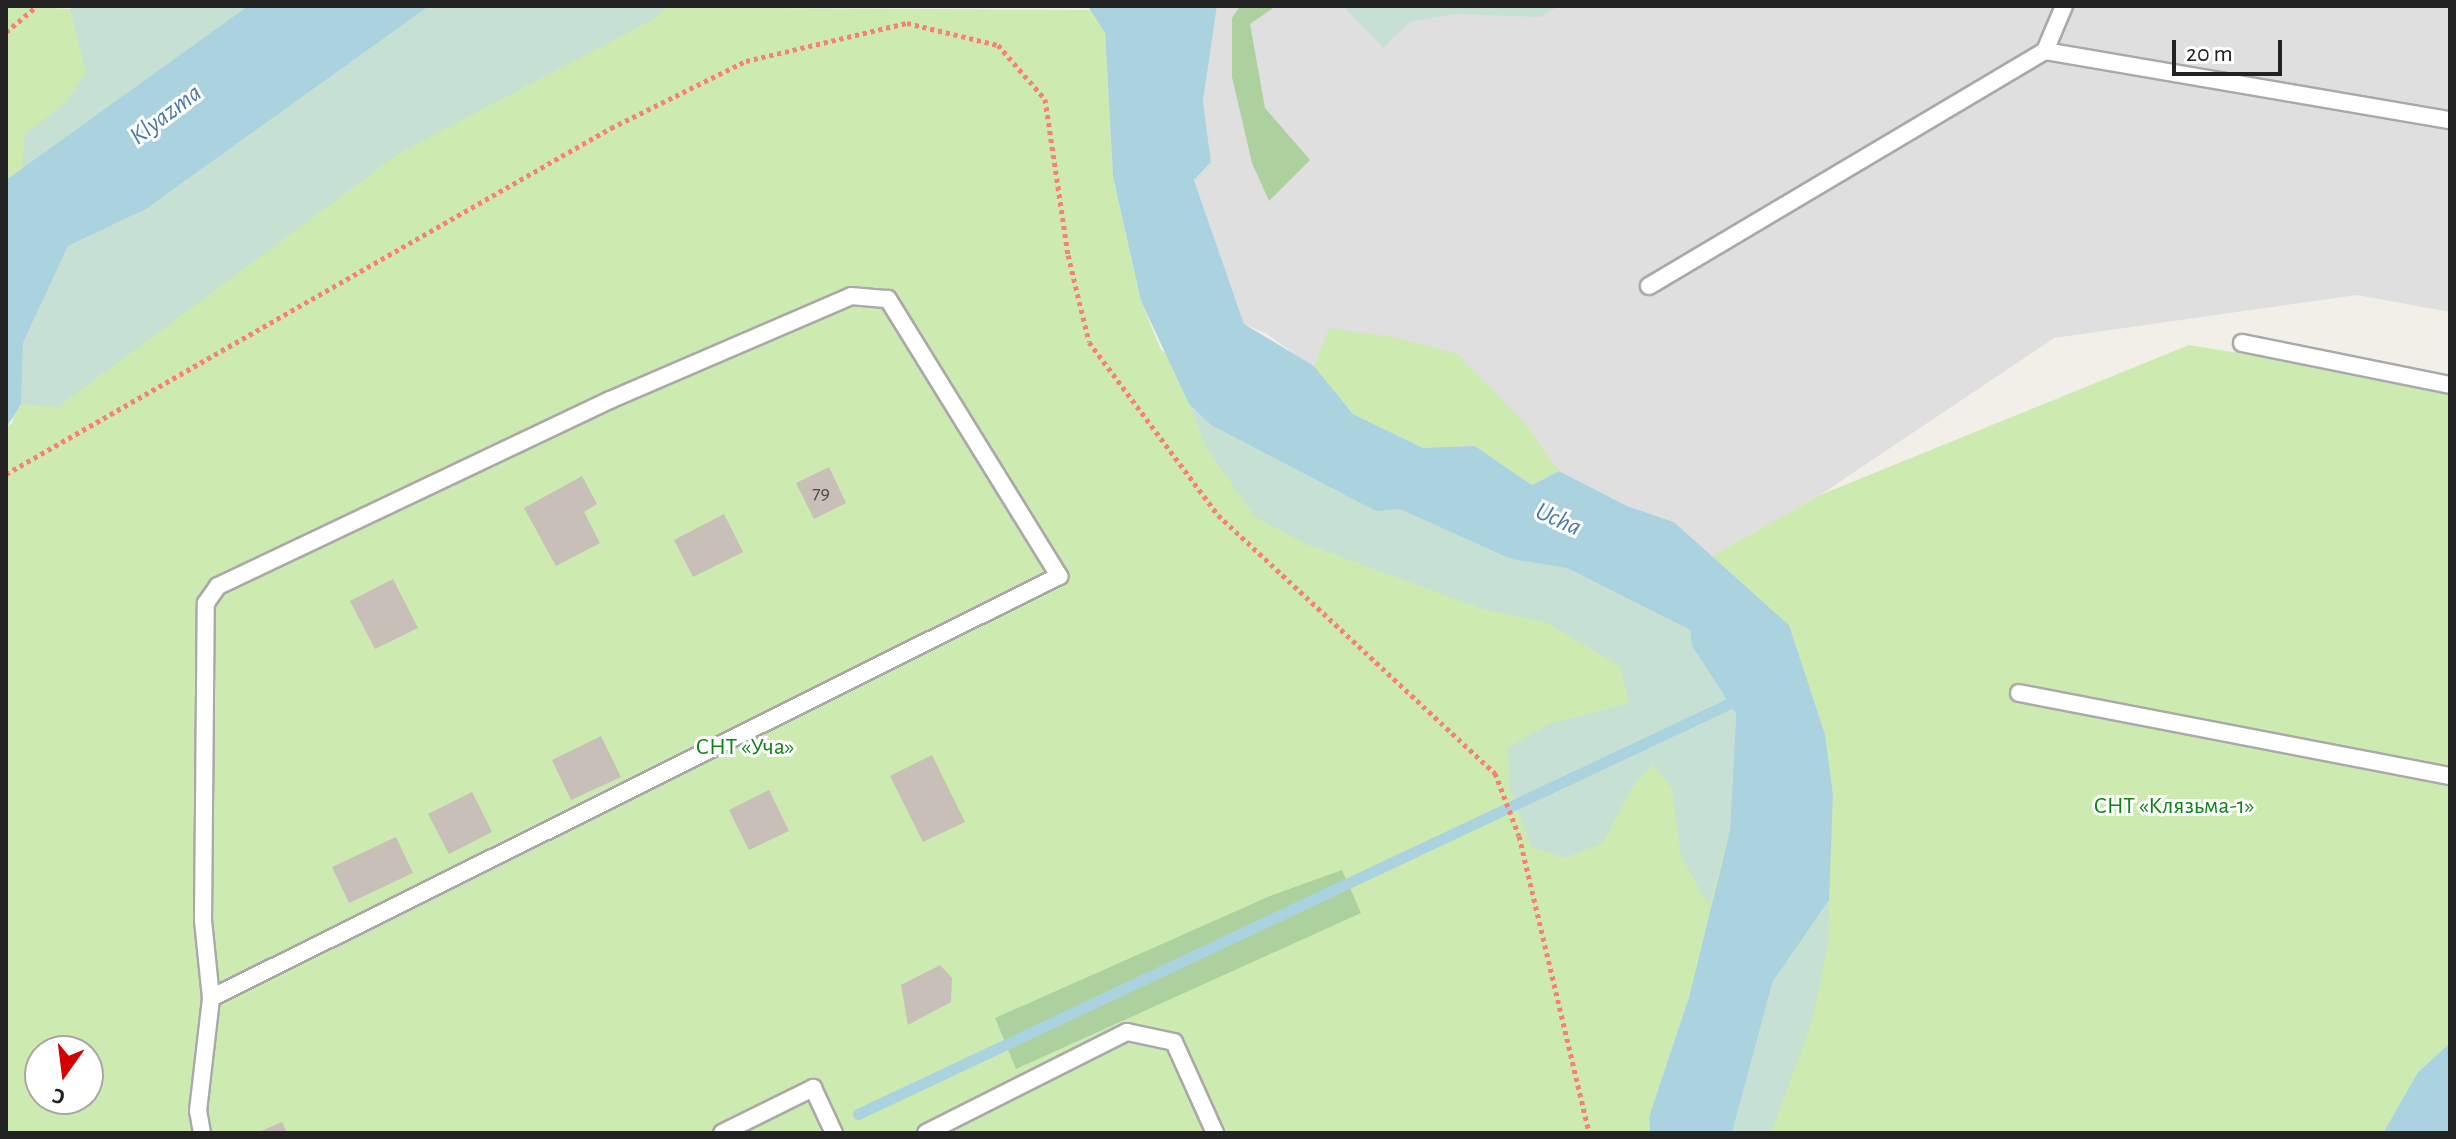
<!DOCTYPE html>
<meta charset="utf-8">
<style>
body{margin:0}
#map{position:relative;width:2456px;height:1139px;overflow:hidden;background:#f2efe9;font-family:"Alegreya Sans",sans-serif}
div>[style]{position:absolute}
.residential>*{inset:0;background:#e0dfdf}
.grass>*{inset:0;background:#cdebb0}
.forest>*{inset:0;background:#add19e}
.wetland>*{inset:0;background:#c6e0d4}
.water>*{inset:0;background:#aad3df}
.stream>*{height:11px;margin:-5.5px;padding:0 5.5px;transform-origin:5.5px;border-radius:5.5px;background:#aad3df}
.building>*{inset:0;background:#c7bfb8}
.path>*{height:5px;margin-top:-2.5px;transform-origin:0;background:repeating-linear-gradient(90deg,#fa8072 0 4px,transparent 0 8px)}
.roads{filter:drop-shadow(2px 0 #a9a9a9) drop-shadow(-2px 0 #a9a9a9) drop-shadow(0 2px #a9a9a9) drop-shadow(0 -2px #a9a9a9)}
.service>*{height:16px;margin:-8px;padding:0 8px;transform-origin:8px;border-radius:8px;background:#fff}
span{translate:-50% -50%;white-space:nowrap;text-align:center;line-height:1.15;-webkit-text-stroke:6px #fff;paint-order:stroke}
.number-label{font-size:20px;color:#4b4948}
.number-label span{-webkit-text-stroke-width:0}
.park-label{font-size:24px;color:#0c8416}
.water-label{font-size:26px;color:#4a7aab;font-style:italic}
.frame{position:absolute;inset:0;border:8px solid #222;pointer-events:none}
.north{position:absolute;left:24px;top:1035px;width:80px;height:80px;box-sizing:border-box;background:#fff;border:2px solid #a7a7a7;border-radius:50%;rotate:194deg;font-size:22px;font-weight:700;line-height:32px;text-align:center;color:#222}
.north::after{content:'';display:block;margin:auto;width:28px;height:36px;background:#d40000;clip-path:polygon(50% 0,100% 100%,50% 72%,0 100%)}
.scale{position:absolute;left:2172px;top:40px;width:110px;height:36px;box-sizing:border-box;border:4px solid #222;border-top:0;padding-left:10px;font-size:24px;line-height:28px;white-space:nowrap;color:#222;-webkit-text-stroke:6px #fff;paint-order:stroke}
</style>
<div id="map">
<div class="residential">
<div style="clip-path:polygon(1217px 6px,2450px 6px,2450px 312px,2357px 295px,2054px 338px,1820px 495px,1712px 556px,1674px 522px,1627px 506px,1559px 471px,1423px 448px,1267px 334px,1244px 324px,1194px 180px,1211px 162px,1203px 101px)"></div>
</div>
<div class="grass">
<div style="clip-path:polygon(6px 6px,71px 9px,248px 6px,6px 180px)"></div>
<div style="clip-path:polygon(evenodd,429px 6px,1093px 10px,1105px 33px,1113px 177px,1141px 301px,1161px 350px,1567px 568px,1730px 830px,1689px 997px,1649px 1117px,1650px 1133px,6px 1133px,6px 428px,12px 423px,23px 343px,68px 246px,146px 209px,429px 6px,40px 1051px,88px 1051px,88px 1099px,40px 1099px,40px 1051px)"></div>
<div style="clip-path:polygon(1329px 328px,1395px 337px,1458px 354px,1526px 425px,1559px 471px,1532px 485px,1475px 446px,1423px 448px,1353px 414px,1314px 366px)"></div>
<div style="clip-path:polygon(2189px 345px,2450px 387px,2450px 1043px,2418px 1072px,2383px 1133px,1732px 1133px,1833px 793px,1825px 734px,1789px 625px,1712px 556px,1820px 495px)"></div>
</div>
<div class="forest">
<div style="clip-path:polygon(1240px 6px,1276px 6px,1250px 24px,1265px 108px,1310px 160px,1269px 201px,1252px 163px,1232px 77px,1232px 18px)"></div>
<div style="clip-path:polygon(1342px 870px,1361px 913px,1016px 1069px,995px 1018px,1270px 896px)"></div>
</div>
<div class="wetland">
<div style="clip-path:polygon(75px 6px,248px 6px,22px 169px,25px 134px,66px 102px,86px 72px,70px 9px)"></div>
<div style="clip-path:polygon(429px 6px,669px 6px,652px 20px,401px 152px,58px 407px,21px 404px,23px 343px,68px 246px,146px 209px)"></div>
<div style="clip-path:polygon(1343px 6px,1559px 6px,1540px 17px,1455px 14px,1411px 21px,1383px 48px)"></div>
<div style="clip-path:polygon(1189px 404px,1211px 425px,1376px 511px,1400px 509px,1511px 559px,1567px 568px,1690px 630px,1692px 646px,1736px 714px,1730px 830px,1709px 906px,1681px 856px,1672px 789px,1653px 764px,1631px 789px,1603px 843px,1564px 858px,1532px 847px,1510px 790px,1508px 748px,1549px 724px,1629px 703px,1620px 666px,1545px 622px,1485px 610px,1306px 544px,1255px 517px,1207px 449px)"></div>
<div style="clip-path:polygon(1829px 900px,1828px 943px,1812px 1021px,1771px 1133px,1732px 1133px,1773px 981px)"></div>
</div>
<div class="water">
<div style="clip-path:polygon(248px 6px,429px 6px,146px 209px,68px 246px,23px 343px,21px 404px,6px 428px,6px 180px)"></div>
<div style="clip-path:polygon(1088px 6px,1217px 6px,1203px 101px,1211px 162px,1194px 180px,1244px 324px,1314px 366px,1353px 414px,1423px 448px,1475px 446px,1532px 485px,1559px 471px,1627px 506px,1674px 522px,1789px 625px,1825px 734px,1833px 793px,1829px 900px,1773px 981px,1732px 1133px,1650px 1133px,1649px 1117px,1689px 997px,1730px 830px,1736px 714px,1692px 646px,1690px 630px,1567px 568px,1511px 559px,1400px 509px,1376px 511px,1211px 425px,1189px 404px,1141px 301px,1113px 177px,1105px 33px)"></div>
<div style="clip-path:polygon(2450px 1043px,2450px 1133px,2383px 1133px,2418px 1072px)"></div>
</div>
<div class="stream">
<div style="left:858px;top:1114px;width:976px;rotate:-25.23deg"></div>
</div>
<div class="building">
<div style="clip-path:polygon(829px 467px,846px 503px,814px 519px,796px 483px)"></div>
<div style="clip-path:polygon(582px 476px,597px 504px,584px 512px,600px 543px,556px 566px,524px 508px)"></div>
<div style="clip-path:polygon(724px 514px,743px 552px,693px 577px,674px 540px)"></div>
<div style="clip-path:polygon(393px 579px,418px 628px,375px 649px,350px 601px)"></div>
<div style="clip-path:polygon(601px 736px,621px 777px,571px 800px,552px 760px)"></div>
<div style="clip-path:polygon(932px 755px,965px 822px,923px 842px,890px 776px)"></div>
<div style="clip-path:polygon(769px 790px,789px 831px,749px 850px,729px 810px)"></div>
<div style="clip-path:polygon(472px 792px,492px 832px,449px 854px,428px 814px)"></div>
<div style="clip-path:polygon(396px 837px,413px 873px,349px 903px,332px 867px)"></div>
<div style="clip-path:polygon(940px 965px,952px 978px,951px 1002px,908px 1025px,901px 985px)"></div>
<div style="clip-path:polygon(282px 1122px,287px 1133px,257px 1133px)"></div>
</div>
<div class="path">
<div style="left:6px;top:32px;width:40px;rotate:-40deg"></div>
<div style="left:6px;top:474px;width:697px;rotate:-29.77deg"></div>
<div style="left:611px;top:128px;width:151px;rotate:-26.4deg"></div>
<div style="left:746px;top:61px;width:165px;rotate:-13.3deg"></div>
<div style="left:907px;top:23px;width:94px;rotate:13.6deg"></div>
<div style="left:998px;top:45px;width:72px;rotate:49deg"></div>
<div style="left:1045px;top:99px;width:158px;rotate:81.6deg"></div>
<div style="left:1068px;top:255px;width:89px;rotate:76.4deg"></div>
<div style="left:1089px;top:342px;width:216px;rotate:53.3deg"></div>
<div style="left:1218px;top:515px;width:379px;rotate:43deg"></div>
<div style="left:1495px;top:773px;width:67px;rotate:69.1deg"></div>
<div style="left:1519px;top:836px;width:305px;rotate:76.7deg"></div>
</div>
<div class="roads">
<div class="service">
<div style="left:2045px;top:51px;width:411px;rotate:9.7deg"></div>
<div style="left:1649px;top:286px;width:460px;rotate:-30.7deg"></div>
<div style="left:2045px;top:51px;width:49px;rotate:-67.1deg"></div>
<div style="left:2242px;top:343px;width:212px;rotate:11.4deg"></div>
<div style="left:2019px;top:693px;width:439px;rotate:10.9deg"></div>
<div style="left:202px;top:1133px;width:22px;rotate:-100deg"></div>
<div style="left:198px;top:1111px;width:114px;rotate:-83.4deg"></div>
<div style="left:211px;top:998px;width:77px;rotate:-95.9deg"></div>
<div style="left:203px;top:921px;width:318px;rotate:-89.5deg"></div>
<div style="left:206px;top:603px;width:21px;rotate:-55deg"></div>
<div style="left:218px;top:586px;width:434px;rotate:-25.4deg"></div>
<div style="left:610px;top:400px;width:262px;rotate:-23.3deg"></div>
<div style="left:851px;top:296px;width:37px;rotate:5deg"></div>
<div style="left:888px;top:299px;width:326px;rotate:58.3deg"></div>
<div style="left:1059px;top:576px;width:947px;rotate:153.54deg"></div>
<div style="left:722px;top:1133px;width:102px;rotate:-26.3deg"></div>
<div style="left:813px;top:1088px;width:50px;rotate:65deg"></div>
<div style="left:926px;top:1133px;width:225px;rotate:-26.7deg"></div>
<div style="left:1127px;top:1032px;width:48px;rotate:12deg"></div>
<div style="left:1174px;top:1042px;width:100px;rotate:65.7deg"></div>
</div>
</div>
<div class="number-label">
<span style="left:821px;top:493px">79</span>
</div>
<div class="park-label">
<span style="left:745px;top:748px">СНТ «Уча»</span>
<span style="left:2174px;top:807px">СНТ «Клязьма-1»</span>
</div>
<div class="water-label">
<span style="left:166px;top:115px;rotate:-37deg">Klyazma</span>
<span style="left:1558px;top:520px;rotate:24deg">Ucha</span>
</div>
<div class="frame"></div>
<div class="north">С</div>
<div class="scale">20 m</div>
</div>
